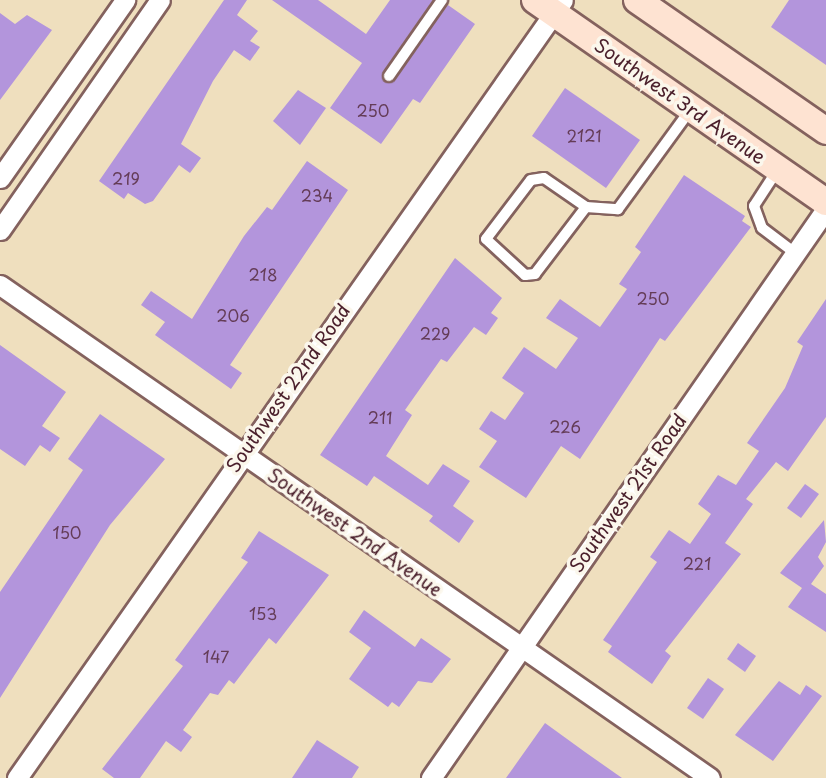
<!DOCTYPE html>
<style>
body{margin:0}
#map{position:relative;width:826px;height:778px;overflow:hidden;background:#efdfbe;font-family:"Playpen Sans",sans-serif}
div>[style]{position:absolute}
.building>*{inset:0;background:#b395dc}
.roads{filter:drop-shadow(2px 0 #84625e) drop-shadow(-2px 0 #84625e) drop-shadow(0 2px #84625e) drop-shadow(0 -2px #84625e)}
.service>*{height:10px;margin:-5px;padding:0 5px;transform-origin:5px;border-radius:5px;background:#fff}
.minor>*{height:19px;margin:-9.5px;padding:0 9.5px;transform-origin:9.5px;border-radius:9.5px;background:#fff}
.secondary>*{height:26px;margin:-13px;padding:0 13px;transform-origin:13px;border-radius:13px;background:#fee3d2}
span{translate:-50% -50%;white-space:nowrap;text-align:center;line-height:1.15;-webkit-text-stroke:7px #fbf7ec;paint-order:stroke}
.number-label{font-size:16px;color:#643c57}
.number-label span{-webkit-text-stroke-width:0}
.street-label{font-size:19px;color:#4a1f2b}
</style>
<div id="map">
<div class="building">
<div style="clip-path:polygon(224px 0,247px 0,237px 15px,258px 31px,250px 41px,260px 47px,250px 61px,234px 50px,213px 81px,181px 144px,201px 158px,190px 173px,179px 165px,153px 201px,145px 204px,128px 193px,124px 199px,99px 181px)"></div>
<div style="clip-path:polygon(272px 0,318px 0,366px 34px,390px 0,433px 0,383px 72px,388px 83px,448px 5px,475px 24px,420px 103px,413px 99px,381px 144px,330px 108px,362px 63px)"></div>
<div style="clip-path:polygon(789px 0,826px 0,826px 65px,771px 27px)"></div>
<div style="clip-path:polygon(0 13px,15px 24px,27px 15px,52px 30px,0 100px)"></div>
<div style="clip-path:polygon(565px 88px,640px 140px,606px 188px,532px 136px)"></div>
<div style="clip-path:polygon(298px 90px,326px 108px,300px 145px,273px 121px)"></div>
<div style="clip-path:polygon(307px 161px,348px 190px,230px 365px,242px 373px,231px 389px,155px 335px,165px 322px,141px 305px,151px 291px,192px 319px,244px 236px,267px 207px,272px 210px)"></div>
<div style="clip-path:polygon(684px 175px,745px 216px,742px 221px,751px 227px,665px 341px,660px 338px,580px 459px,561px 446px,526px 498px,479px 467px,497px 441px,479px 429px,491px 411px,505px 420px,524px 393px,502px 378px,524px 347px,556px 369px,578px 338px,546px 318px,560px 299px,600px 327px,627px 289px,619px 284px,641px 252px,635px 247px)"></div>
<div style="clip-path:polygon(455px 258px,502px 298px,491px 313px,498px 318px,486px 335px,474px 327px,447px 362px,441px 359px,405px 410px,412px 415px,386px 456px,428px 485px,443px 464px,470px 481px,453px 506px,474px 521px,459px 543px,429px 521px,433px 516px,374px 476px,367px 486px,320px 455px)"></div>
<div style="clip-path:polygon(826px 299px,826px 417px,788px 471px,776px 462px,746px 499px,753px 504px,725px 543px,741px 554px,665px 651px,671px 656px,652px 684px,608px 652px,612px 646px,603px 640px,657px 562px,650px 557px,669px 530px,690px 544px,711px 514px,698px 504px,718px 475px,736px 485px,759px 451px,747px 443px,785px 388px,803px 346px,797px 342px)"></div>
<div style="clip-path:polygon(0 345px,66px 392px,42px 426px,60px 438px,50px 452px,40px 445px,25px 466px,0 449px)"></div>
<div style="clip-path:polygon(100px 414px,165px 459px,110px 525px,0 698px,0 592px,83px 470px,68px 459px)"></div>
<div style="clip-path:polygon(805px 484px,819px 494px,801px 518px,787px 508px)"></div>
<div style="clip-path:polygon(824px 520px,826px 542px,818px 557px,824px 566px,811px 584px,826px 594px,826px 632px,788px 607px,802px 588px,780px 573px)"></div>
<div style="clip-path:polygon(259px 531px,329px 575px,276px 644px,269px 638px,234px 684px,229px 680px,218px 695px,210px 693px,183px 730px,192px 737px,181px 752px,166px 741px,140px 778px,114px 778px,102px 769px,183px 666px,175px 660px,248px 562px,241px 558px)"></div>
<div style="clip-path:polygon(364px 610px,415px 647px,421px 638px,451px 659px,432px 683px,418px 681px,399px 707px,392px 702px,388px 707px,349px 679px,371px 648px,349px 632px)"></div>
<div style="clip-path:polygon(738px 643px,756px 656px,745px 672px,727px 659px)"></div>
<div style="clip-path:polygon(708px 678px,724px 689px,703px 719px,687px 708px)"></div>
<div style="clip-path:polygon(779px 681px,800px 695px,806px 685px,822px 696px,773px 761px,735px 735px)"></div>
<div style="clip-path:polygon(545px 723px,585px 752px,622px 778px,506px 778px)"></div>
<div style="clip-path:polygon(317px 740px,359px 767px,352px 778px,292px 778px)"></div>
</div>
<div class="roads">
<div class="service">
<div style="left:389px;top:76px;width:93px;rotate:-55.1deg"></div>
<div style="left:778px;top:169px;width:44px;rotate:123deg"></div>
<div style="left:754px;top:206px;width:23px;rotate:70deg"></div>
<div style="left:762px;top:228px;width:41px;rotate:37.1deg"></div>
<div style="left:586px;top:207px;width:84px;rotate:127.3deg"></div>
<div style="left:535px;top:274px;width:10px;rotate:174deg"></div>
<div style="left:525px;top:275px;width:53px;rotate:-137.3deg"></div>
<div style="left:486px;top:239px;width:74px;rotate:-52.7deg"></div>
<div style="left:531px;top:180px;width:13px;rotate:-9deg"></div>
<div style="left:544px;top:178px;width:51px;rotate:34.6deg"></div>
<div style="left:586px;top:207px;width:32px;rotate:4deg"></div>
<div style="left:618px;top:209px;width:124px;rotate:-53.9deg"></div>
</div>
<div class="minor">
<div style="left:0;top:178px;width:218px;rotate:-54.9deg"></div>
<div style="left:0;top:230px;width:280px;rotate:-55.2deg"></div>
<div style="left:0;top:285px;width:864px;rotate:34.77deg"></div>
<div style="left:17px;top:778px;width:950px;rotate:-54.94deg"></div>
<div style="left:431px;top:778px;width:693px;rotate:-55.23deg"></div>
</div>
<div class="secondary">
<div style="left:535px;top:0;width:354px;rotate:34.8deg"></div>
<div style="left:637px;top:0;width:230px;rotate:34.7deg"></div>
</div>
</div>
<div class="number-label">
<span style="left:373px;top:110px">250</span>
<span style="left:584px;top:135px">2121</span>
<span style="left:126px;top:178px">219</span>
<span style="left:317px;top:195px">234</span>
<span style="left:263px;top:274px">218</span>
<span style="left:653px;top:298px">250</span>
<span style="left:233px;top:315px">206</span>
<span style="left:435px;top:333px">229</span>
<span style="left:380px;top:417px">211</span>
<span style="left:565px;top:426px">226</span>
<span style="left:67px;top:532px">150</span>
<span style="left:697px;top:563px">221</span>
<span style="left:263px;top:613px">153</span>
<span style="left:216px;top:656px">147</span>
</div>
<div class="street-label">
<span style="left:680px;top:101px;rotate:35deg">Southwest 3rd Avenue</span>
<span style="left:288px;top:388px;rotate:-55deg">Southwest 22nd Road</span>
<span style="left:628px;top:493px;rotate:-55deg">Southwest 21st Road</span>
<span style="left:355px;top:532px;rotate:35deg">Southwest 2nd Avenue</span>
</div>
</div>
